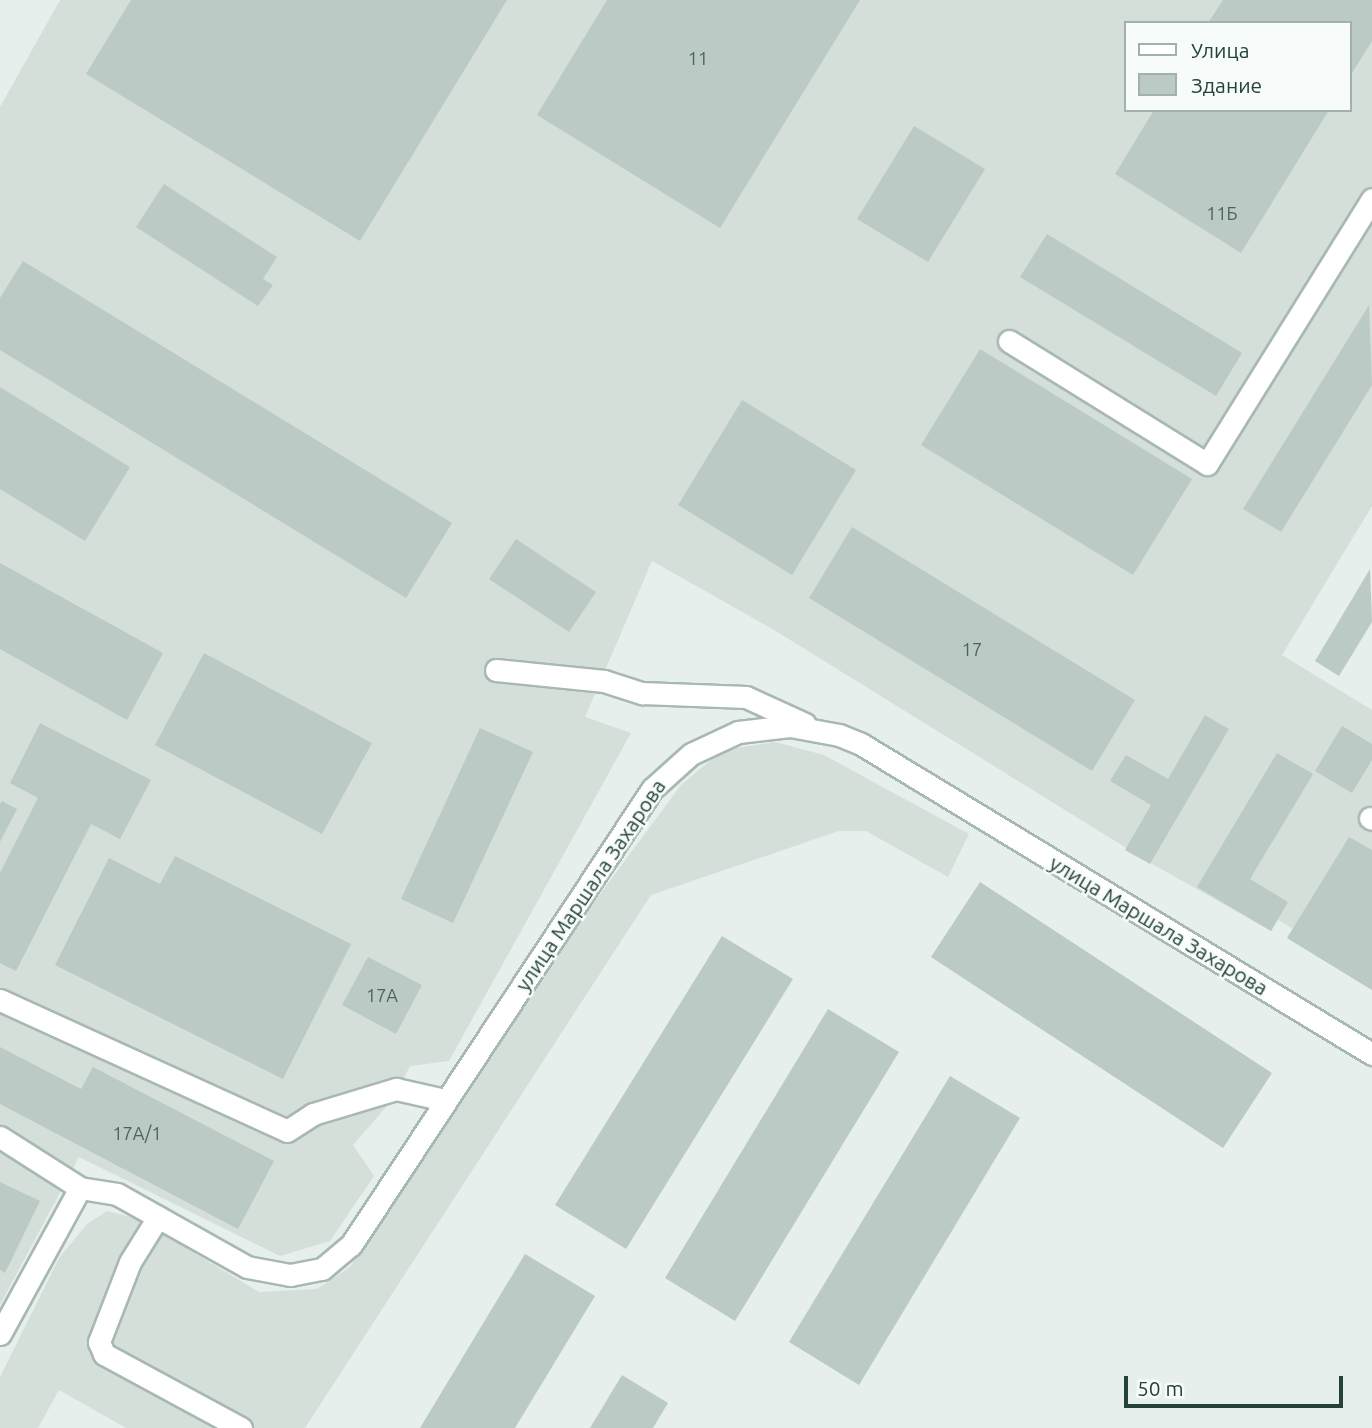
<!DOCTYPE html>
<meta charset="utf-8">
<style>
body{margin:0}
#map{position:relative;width:1372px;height:1428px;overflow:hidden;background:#e6efeb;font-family:Ubuntu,sans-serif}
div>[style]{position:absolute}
.built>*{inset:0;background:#d4dfda}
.building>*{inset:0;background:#bbcac4}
.roads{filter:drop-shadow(2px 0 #a8b8b2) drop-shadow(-2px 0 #a8b8b2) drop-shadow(0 2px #a8b8b2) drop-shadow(0 -2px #a8b8b2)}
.minor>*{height:21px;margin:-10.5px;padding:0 10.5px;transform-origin:10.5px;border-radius:10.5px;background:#fff}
span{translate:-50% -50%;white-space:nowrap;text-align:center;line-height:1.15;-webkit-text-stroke:5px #f7fbf9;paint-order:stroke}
.number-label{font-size:18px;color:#4a645c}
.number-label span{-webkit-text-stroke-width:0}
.street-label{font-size:21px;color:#24423a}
.legend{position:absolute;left:1124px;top:21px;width:228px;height:91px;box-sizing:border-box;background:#f7fbf9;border:2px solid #a3b1ad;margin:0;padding:9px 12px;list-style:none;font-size:21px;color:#24423a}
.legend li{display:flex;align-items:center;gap:14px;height:35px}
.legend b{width:35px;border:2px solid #a3b1ad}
.scale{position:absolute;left:1124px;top:1376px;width:219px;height:32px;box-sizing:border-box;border:4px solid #24423a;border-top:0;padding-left:9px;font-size:21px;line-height:24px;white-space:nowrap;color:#24423a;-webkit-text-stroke:5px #f7fbf9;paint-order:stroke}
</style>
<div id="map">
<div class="built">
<div style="clip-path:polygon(evenodd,60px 0,1372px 0,1372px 506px,1282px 655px,1372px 710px,1372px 990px,1287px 938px,1293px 929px,1278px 920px,1271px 931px,1154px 865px,774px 630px,652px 561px,585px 717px,631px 733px,449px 1061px,410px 1066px,393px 1099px,353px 1145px,374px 1176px,330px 1241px,280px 1256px,79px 1157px,0 1305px,0 107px,60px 0,1125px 23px,1349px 23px,1349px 110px,1125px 110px,1125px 23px)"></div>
<div style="clip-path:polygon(775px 742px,824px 755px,969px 834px,948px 877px,866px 831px,839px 831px,651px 895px,305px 1428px,126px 1428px,59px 1390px,38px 1428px,0 1428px,0 1377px,59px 1258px,87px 1224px,107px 1211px,138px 1219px,259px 1292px,317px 1289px,350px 1267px,569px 936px,681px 785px,723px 750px)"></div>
</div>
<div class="building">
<div style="clip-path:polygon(131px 0,507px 0,360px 241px,86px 74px)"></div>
<div style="clip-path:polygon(607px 0,860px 0,720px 228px,537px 115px)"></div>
<div style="clip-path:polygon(1223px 0,1372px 0,1372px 41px,1349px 78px,1349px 23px,1208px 23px)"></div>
<div style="clip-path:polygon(1154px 110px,1329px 110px,1241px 253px,1115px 174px)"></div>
<div style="clip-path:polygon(914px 126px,985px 169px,928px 262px,857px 219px)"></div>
<div style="clip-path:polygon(164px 184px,277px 257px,263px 279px,273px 285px,258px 306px,136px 227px)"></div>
<div style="clip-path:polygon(1047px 234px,1242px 353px,1216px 396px,1020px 277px)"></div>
<div style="clip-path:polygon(23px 261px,452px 523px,406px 598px,0 350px,0 298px)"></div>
<div style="clip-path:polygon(1369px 305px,1372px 385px,1281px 532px,1243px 509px)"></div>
<div style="clip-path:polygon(980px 349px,1192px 479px,1133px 575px,921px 445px)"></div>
<div style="clip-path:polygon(0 387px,130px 467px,85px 541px,0 489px)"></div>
<div style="clip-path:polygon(742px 400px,856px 470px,792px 575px,678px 505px)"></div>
<div style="clip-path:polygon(852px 527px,1135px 700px,1092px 771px,809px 598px)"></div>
<div style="clip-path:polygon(516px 539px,596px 592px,569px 632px,489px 579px)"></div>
<div style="clip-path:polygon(0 563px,163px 653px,127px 720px,0 649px)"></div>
<div style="clip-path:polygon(1370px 569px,1372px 622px,1339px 676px,1315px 661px)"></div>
<div style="clip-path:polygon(204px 653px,372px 743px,322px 834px,155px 745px)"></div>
<div style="clip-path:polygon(1205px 715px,1229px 729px,1150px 864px,1125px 850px,1151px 805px,1110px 781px,1126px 755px,1168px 779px)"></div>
<div style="clip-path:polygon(40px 723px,151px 780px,120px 839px,91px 824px,16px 971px,0 963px,0 873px,38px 798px,10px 783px)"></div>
<div style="clip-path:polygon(1342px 726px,1372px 744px,1372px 760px,1352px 793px,1315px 771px)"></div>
<div style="clip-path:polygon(480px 728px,533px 752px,453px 923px,401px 899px)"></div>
<div style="clip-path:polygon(1277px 753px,1313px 774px,1250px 879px,1288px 902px,1271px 931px,1197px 887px)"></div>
<div style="clip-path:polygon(2px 801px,17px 809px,0 842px,0 804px)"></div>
<div style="clip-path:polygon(1349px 837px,1372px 850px,1372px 990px,1287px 938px)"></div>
<div style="clip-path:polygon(175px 856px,351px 944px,283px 1079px,55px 965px,109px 858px,160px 884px)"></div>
<div style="clip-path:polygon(980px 882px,1272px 1073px,1223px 1148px,931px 957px)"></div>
<div style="clip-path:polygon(722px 936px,793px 979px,626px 1249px,555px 1205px)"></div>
<div style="clip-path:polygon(368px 957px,422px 985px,396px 1034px,342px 1005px)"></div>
<div style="clip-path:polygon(828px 1009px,899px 1052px,735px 1321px,665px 1278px)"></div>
<div style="clip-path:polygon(0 1047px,81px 1089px,93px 1067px,274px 1161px,238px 1229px,0 1104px)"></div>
<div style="clip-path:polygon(950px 1076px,1020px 1118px,859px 1385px,789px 1342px)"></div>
<div style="clip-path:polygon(0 1182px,40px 1201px,5px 1273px,0 1270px)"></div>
<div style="clip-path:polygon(525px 1254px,595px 1296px,515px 1428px,420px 1428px)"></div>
<div style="clip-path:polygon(622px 1375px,668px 1403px,653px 1428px,590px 1428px)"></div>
</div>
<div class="roads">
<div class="minor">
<div style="left:1009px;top:341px;width:233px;rotate:31.8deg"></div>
<div style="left:1207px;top:464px;width:312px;rotate:-58.1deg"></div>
<div style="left:496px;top:670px;width:109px;rotate:5.8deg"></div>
<div style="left:604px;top:681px;width:40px;rotate:18deg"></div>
<div style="left:642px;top:693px;width:104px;rotate:2.2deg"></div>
<div style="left:746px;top:697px;width:65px;rotate:24.6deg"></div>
<div style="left:1370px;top:818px;width:2px;rotate:27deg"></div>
<div style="left:0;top:1000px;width:315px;rotate:24.5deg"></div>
<div style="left:287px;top:1131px;width:31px;rotate:-33deg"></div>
<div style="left:313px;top:1114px;width:87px;rotate:-16.8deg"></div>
<div style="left:396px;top:1089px;width:50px;rotate:12.7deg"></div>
<div style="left:0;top:1137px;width:95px;rotate:32.5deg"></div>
<div style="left:158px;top:1217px;width:53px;rotate:121.9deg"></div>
<div style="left:130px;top:1262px;width:86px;rotate:111.2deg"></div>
<div style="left:99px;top:1342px;width:13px;rotate:67deg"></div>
<div style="left:104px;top:1354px;width:156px;rotate:28.4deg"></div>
<div style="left:0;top:1334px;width:166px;rotate:-61.3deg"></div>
<div style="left:80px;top:1188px;width:37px;rotate:9deg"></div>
<div style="left:117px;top:1194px;width:149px;rotate:29.3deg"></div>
<div style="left:247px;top:1267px;width:44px;rotate:10.5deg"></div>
<div style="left:290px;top:1275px;width:33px;rotate:-11deg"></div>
<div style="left:322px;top:1269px;width:38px;rotate:-40deg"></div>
<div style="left:351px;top:1245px;width:546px;rotate:-56.57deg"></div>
<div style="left:652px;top:789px;width:52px;rotate:-41.9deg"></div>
<div style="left:691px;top:754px;width:52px;rotate:-25.1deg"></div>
<div style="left:738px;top:732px;width:52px;rotate:-6.6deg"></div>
<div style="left:790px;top:726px;width:50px;rotate:10.4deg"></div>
<div style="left:839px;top:735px;width:24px;rotate:22deg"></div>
<div style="left:861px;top:744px;width:598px;rotate:31.24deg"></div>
</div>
</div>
<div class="number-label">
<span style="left:698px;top:58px">11</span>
<span style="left:1222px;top:213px">11Б</span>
<span style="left:972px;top:649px">17</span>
<span style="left:382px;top:995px">17А</span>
<span style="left:137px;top:1133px">17А/1</span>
</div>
<div class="street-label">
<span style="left:590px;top:885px;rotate:-56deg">улица Маршала Захарова</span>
<span style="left:1159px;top:925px;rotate:31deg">улица Маршала Захарова</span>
</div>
<ul class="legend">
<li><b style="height:9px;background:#fff"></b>Улица</li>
<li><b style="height:19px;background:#bbcac4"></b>Здание</li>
</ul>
<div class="scale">50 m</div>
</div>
